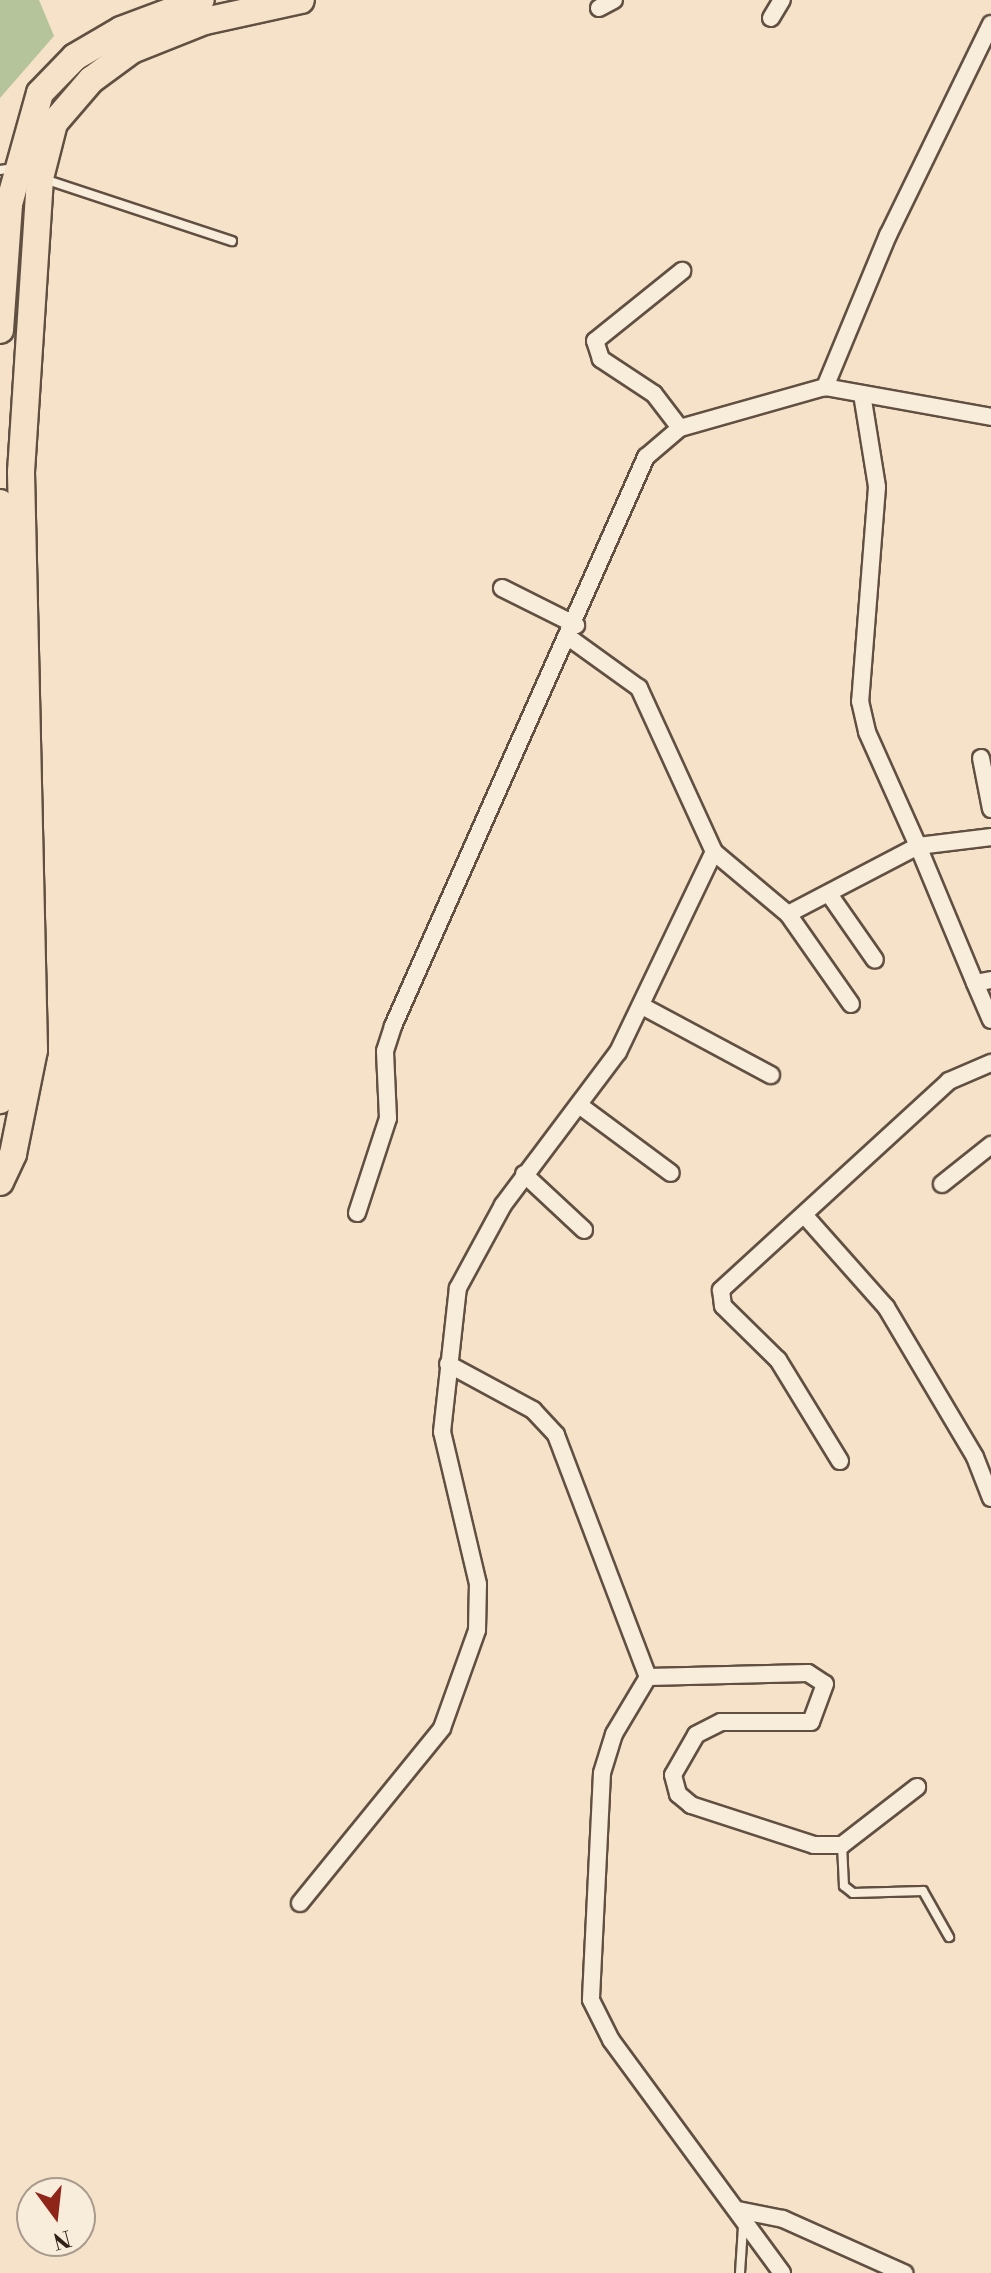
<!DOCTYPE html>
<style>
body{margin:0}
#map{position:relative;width:991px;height:2273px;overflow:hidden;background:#f5e2c8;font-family:"Libre Bodoni",serif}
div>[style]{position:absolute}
.green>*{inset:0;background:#b5c49b}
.roads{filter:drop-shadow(2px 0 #615042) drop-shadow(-2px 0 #615042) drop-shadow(0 2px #615042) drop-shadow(0 -2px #615042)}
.service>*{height:8px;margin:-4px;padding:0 4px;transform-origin:4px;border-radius:4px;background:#f8ecdb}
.minor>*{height:16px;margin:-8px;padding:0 8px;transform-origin:8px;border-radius:8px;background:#f8ecdb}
.trunk>*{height:26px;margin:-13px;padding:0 13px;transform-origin:13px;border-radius:13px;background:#f5e2c8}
span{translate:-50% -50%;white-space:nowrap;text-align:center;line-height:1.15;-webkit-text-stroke:8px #f8ecdb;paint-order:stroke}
.north{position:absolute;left:16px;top:2177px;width:80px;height:80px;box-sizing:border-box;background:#f8ecdb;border:2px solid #a89a8c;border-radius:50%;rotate:165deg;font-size:22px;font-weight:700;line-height:32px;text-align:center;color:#302016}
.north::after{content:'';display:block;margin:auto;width:28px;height:36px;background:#8f2418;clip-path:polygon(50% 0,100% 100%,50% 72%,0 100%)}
</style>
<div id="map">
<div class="green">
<div style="clip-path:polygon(0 0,39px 0,54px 36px,0 98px)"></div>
</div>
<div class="roads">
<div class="service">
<div style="left:0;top:170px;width:15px;rotate:-8deg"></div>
<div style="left:44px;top:179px;width:198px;rotate:18.3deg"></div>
<div style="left:842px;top:1845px;width:41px;rotate:87.2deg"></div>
<div style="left:844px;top:1886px;width:11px;rotate:38deg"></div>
<div style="left:853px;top:1893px;width:70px;rotate:-1.6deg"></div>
<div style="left:923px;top:1891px;width:53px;rotate:60.5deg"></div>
<div style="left:740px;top:2273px;width:46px;rotate:-86.3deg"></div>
</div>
<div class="minor">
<div style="left:599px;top:8px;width:17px;rotate:-28deg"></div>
<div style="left:771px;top:18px;width:21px;rotate:-59deg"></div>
<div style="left:991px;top:24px;width:235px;rotate:116deg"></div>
<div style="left:888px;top:235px;width:165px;rotate:112.5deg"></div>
<div style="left:825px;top:387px;width:169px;rotate:10.2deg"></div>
<div style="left:862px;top:394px;width:94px;rotate:80.8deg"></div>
<div style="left:877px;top:487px;width:215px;rotate:94.5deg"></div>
<div style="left:860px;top:701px;width:32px;rotate:77deg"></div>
<div style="left:867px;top:732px;width:125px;rotate:65.9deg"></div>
<div style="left:918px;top:846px;width:74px;rotate:-7deg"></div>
<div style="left:680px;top:428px;width:43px;rotate:-127.4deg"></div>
<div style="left:654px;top:394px;width:64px;rotate:-146.6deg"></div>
<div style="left:601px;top:359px;width:19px;rotate:-108deg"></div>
<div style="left:595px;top:341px;width:112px;rotate:-38.8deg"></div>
<div style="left:502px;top:588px;width:83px;rotate:26.6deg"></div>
<div style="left:571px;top:639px;width:84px;rotate:35.8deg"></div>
<div style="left:639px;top:688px;width:180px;rotate:65.4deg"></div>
<div style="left:714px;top:852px;width:97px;rotate:40deg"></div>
<div style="left:981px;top:758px;width:52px;rotate:78.9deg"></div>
<div style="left:829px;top:894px;width:80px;rotate:55.1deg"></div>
<div style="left:991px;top:980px;width:16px;rotate:169deg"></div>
<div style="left:975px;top:983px;width:40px;rotate:66.6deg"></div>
<div style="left:851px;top:1004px;width:110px;rotate:-125deg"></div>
<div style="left:788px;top:914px;width:147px;rotate:-27.6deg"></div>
<div style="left:918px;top:846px;width:148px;rotate:67.4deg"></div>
<div style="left:644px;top:1007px;width:144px;rotate:28.2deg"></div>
<div style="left:579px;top:1105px;width:114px;rotate:36.5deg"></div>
<div style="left:524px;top:1174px;width:82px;rotate:43deg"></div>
<div style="left:942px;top:1184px;width:63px;rotate:-38.5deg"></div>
<div style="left:357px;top:1213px;width:100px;rotate:-71.9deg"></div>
<div style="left:388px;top:1118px;width:67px;rotate:-92.6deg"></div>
<div style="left:385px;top:1051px;width:26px;rotate:-72deg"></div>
<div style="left:393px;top:1026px;width:623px;rotate:-66.03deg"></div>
<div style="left:646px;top:457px;width:45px;rotate:-40.5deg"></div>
<div style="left:680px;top:428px;width:151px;rotate:-15.8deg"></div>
<div style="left:806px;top:1217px;width:120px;rotate:48.4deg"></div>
<div style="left:886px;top:1307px;width:174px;rotate:59.3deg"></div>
<div style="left:975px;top:1457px;width:44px;rotate:68.7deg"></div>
<div style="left:448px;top:1364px;width:97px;rotate:28.4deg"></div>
<div style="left:533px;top:1410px;width:34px;rotate:47deg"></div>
<div style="left:556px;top:1435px;width:259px;rotate:69.2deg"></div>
<div style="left:840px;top:1461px;width:119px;rotate:-121.5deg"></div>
<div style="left:778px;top:1360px;width:77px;rotate:-135.5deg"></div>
<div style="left:723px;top:1306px;width:16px;rotate:-97deg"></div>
<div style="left:721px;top:1290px;width:309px;rotate:-42.5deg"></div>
<div style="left:949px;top:1081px;width:46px;rotate:-23.2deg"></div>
<div style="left:648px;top:1677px;width:160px;rotate:-1.4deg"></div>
<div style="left:808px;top:1673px;width:20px;rotate:33deg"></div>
<div style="left:825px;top:1684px;width:40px;rotate:110.2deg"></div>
<div style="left:811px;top:1722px;width:90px;rotate:180deg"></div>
<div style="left:721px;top:1722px;width:28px;rotate:153deg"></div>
<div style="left:696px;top:1735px;width:46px;rotate:119.9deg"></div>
<div style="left:673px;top:1775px;width:20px;rotate:75deg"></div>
<div style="left:678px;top:1794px;width:17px;rotate:40deg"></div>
<div style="left:691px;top:1805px;width:129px;rotate:18deg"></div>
<div style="left:814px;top:1845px;width:28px"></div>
<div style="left:842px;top:1845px;width:95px;rotate:-37.7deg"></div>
<div style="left:648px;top:1677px;width:66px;rotate:120.8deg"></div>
<div style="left:614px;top:1734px;width:41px;rotate:107.1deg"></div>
<div style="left:602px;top:1773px;width:227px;rotate:92.8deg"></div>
<div style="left:591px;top:2000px;width:45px;rotate:63.4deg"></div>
<div style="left:611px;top:2040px;width:289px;rotate:53.7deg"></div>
<div style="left:300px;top:1903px;width:225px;rotate:-50.9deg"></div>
<div style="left:442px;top:1728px;width:104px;rotate:-70.3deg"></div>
<div style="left:477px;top:1630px;width:46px;rotate:-88.8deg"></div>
<div style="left:478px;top:1584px;width:156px;rotate:-103.3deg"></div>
<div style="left:442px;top:1432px;width:145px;rotate:-83.7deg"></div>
<div style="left:458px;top:1288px;width:94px;rotate:-61.5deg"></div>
<div style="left:503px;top:1205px;width:191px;rotate:-53.1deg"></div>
<div style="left:618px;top:1052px;width:222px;rotate:-64.4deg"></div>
<div style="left:738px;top:2210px;width:46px;rotate:11.3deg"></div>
<div style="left:783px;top:2219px;width:133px;rotate:24.1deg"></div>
</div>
<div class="trunk">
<div style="left:0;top:330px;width:126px;rotate:-85.9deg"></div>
<div style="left:9px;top:204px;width:115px;rotate:-74.4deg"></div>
<div style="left:40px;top:93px;width:50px;rotate:-45.8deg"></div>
<div style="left:75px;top:57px;width:53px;rotate:-30.4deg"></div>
<div style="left:121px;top:30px;width:85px;rotate:-20.6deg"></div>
<div style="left:0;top:503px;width:536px;rotate:88.93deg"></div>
<div style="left:10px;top:1039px;width:62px;rotate:99.3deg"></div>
<div style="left:0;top:1182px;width:31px;rotate:-65deg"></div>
<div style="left:13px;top:1154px;width:106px;rotate:-78.6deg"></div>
<div style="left:34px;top:1050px;width:578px;rotate:-91.29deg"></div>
<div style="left:21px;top:472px;width:295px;rotate:-86.3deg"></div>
<div style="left:40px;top:178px;width:57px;rotate:-75.7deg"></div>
<div style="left:54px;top:123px;width:57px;rotate:-49.3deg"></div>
<div style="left:91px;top:80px;width:51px;rotate:-36.2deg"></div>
<div style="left:132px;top:50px;width:79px;rotate:-21.7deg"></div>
<div style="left:205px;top:21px;width:98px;rotate:-12.3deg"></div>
</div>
</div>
<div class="north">N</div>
</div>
